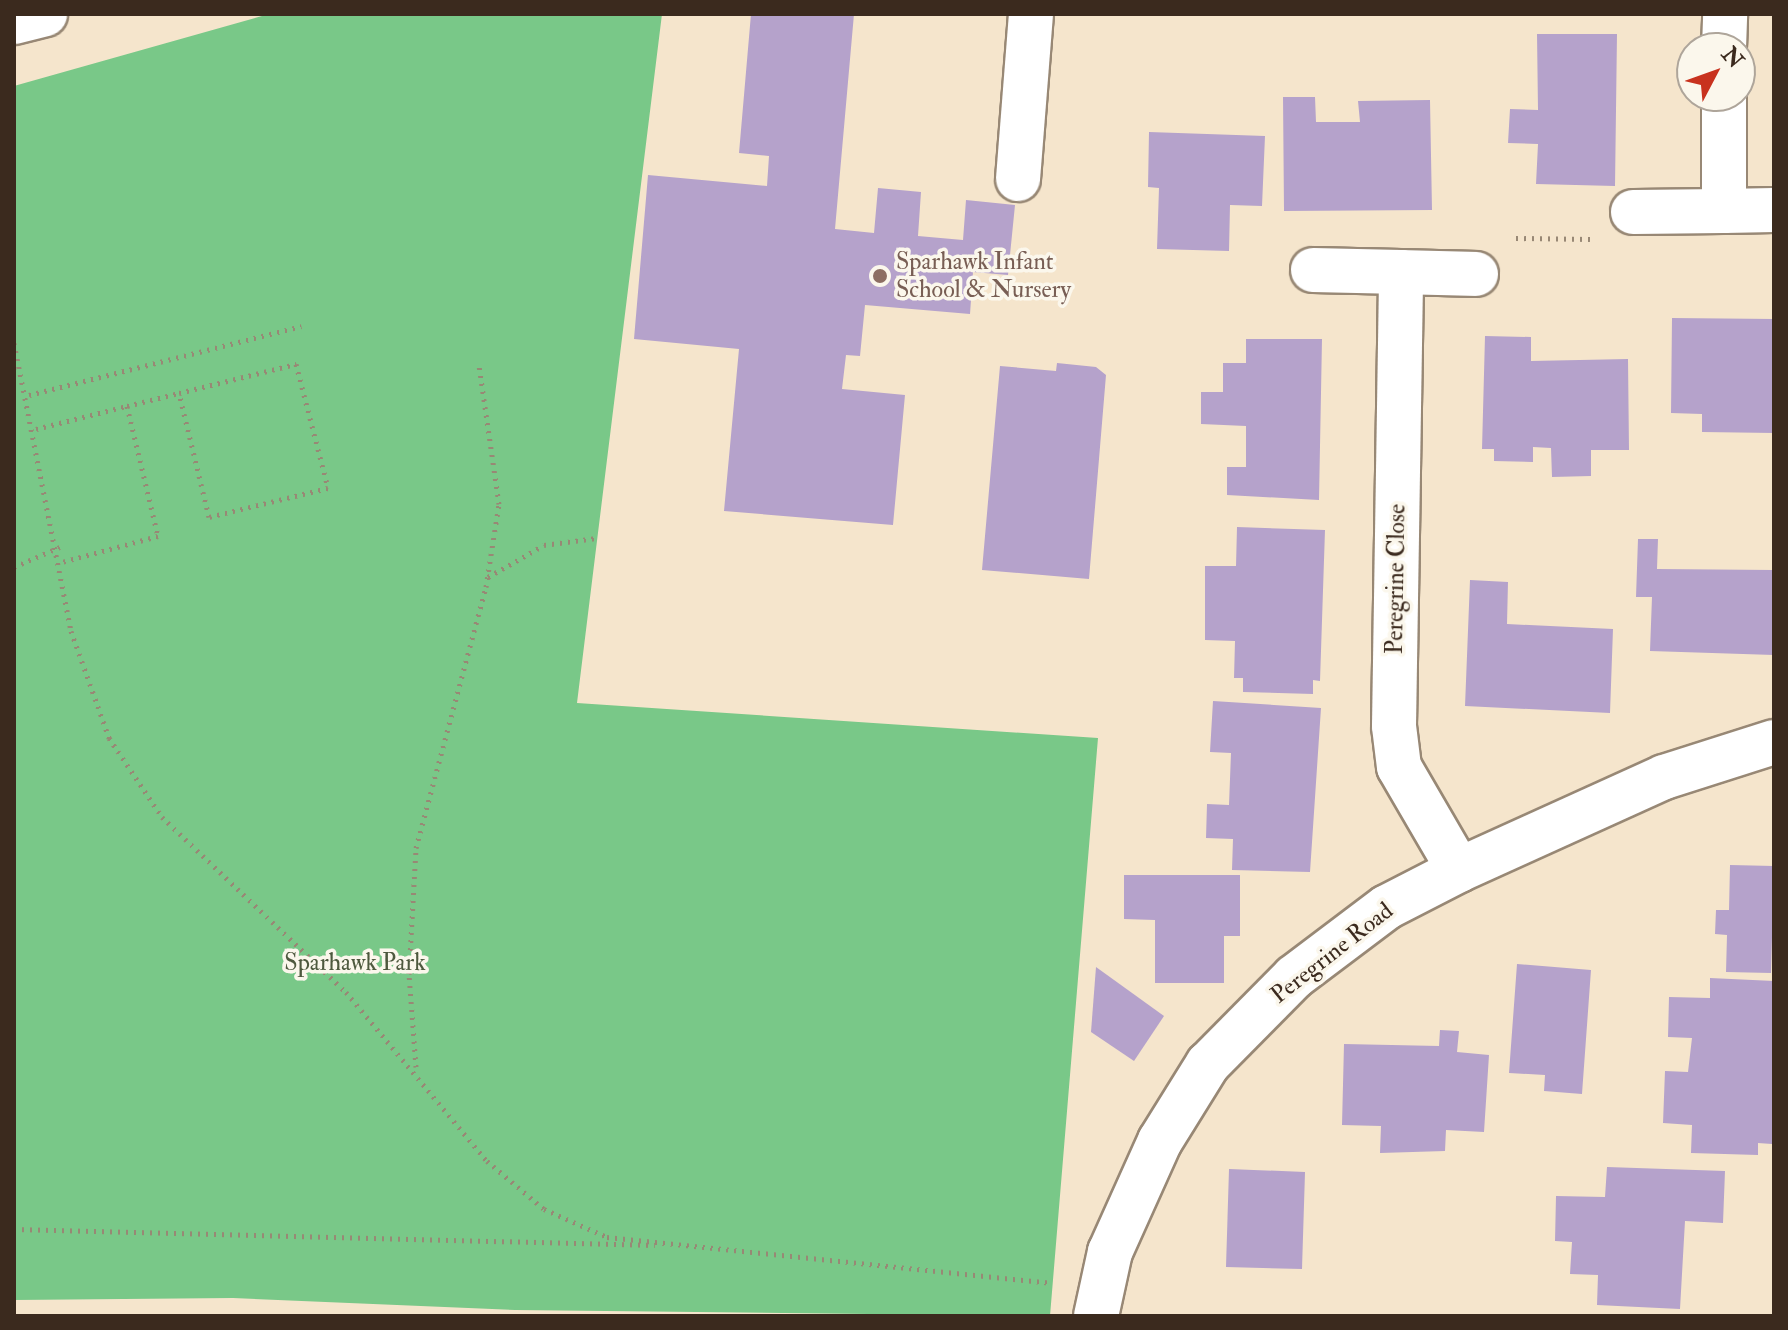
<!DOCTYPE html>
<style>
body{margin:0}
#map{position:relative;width:1788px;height:1330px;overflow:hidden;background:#f5e5cc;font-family:"IM FELL Double Pica",serif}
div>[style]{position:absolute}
.green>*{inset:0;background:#79c888}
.building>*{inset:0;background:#b5a2cb}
.path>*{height:5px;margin-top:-2.5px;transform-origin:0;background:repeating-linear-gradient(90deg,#988875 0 2px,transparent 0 8px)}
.roads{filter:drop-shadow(2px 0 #988875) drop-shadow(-2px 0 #988875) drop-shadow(0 2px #988875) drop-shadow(0 -2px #988875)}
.minor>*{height:44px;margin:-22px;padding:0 22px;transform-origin:22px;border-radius:22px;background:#fff}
.dots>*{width:22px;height:22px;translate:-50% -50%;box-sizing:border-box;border:4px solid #fbf7ec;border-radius:50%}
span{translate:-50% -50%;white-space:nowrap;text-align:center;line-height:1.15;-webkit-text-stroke:7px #fbf7ec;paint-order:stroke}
.education-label{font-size:24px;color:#785e54}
.left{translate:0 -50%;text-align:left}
.street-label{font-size:24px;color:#3b2a1e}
.park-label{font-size:24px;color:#4e593e}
.frame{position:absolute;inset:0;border:16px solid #3b2a1e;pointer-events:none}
.north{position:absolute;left:1676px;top:32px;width:80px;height:80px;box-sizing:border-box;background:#fbf7ec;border:2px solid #aea59a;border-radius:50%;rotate:49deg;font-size:22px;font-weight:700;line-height:32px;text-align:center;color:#3b2a1e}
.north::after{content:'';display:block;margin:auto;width:28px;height:36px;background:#c8321e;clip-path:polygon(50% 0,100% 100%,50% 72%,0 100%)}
</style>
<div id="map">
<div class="green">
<div style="clip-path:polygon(269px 14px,662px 14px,577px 703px,1098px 738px,1050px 1316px,515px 1310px,233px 1298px,14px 1300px,14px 86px)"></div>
</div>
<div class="building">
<div style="clip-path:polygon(751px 14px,854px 14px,835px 229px,874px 233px,878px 188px,921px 192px,918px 236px,963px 240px,966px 200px,1015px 205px,1008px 275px,973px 272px,970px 314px,865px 305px,860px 356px,846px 355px,842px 389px,905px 395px,893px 525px,724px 511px,739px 349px,634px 339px,648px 175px,767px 186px,769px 156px,739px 153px)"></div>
<div style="clip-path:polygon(1537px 34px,1617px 34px,1615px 186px,1536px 184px,1538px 144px,1508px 143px,1510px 109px,1538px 110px)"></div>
<div style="clip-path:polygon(1283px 97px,1315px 97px,1316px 122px,1360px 122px,1358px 101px,1430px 100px,1432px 210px,1284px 211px)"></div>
<div style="clip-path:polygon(1149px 132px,1265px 136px,1262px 206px,1230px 205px,1229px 251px,1157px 249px,1159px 188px,1148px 187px)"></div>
<div style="clip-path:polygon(1672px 318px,1774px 319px,1774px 433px,1702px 432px,1702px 414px,1671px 413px)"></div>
<div style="clip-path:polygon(1485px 336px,1531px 337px,1531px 361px,1628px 359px,1629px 450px,1591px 450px,1591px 476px,1552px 477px,1551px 448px,1533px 447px,1533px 462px,1494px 461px,1494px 449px,1482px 449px)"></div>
<div style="clip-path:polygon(1246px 339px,1322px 339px,1319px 500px,1227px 495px,1227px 467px,1246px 467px,1246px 426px,1201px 424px,1201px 392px,1223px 392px,1223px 363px,1246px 363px)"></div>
<div style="clip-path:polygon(1057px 363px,1096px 367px,1106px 375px,1089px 579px,982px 570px,1000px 366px,1056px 371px)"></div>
<div style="clip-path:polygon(1237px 527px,1325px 530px,1320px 681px,1313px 680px,1313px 694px,1243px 692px,1243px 678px,1234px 678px,1235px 641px,1205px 640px,1205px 566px,1236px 566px)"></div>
<div style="clip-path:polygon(1638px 539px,1658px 539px,1657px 569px,1774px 570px,1774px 655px,1650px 651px,1652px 597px,1636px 597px)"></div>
<div style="clip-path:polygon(1470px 580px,1508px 582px,1507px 624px,1613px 629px,1610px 713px,1465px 706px)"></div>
<div style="clip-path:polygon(1213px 701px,1321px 708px,1310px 872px,1232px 870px,1233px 839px,1206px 838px,1207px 804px,1229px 805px,1231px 753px,1210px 752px)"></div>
<div style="clip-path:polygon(1730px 865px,1774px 866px,1771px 973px,1726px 972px,1727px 935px,1715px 934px,1716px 910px,1729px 910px)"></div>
<div style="clip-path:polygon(1124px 875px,1240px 875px,1240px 936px,1224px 936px,1224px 983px,1155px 983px,1155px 920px,1124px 919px)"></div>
<div style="clip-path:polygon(1517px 964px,1591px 970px,1582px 1094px,1544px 1091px,1545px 1075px,1509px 1073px)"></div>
<div style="clip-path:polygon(1096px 967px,1164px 1016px,1134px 1061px,1091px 1032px)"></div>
<div style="clip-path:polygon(1710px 978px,1774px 981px,1772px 1144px,1758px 1143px,1758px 1155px,1691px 1153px,1692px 1125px,1663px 1123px,1665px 1071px,1688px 1072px,1692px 1038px,1668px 1037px,1669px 997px,1710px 998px)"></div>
<div style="clip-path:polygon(1440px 1030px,1459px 1031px,1457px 1052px,1489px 1055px,1484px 1132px,1446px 1130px,1445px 1151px,1380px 1153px,1381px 1126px,1342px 1125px,1344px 1044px,1439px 1046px)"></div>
<div style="clip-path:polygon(1607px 1167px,1725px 1171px,1723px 1223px,1685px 1221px,1680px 1309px,1597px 1305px,1598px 1275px,1570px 1274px,1572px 1242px,1555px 1241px,1556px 1196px,1605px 1197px)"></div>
<div style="clip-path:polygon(1229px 1169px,1305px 1172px,1302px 1269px,1226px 1267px)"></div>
</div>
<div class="path">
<div style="left:1516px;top:238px;width:74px;rotate:0.8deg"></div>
<div style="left:14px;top:343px;width:294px;rotate:78.8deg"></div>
<div style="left:71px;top:631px;width:114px;rotate:70.4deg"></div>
<div style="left:109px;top:738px;width:95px;rotate:56.1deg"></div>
<div style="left:162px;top:817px;width:254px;rotate:43.6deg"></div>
<div style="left:346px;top:992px;width:220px;rotate:50.2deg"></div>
<div style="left:487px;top:1161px;width:75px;rotate:40.1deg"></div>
<div style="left:544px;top:1209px;width:69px;rotate:24deg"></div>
<div style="left:607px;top:1237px;width:446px;rotate:5.9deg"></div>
<div style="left:29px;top:395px;width:281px;rotate:-14.2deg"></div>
<div style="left:127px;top:406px;width:54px;rotate:-14deg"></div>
<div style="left:179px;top:393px;width:121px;rotate:-13.9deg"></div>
<div style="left:296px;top:364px;width:128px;rotate:75.5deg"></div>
<div style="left:328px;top:488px;width:122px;rotate:166.3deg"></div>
<div style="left:209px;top:517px;width:128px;rotate:-103.6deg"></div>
<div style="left:36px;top:429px;width:94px;rotate:-14.2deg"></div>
<div style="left:127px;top:406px;width:134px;rotate:76.6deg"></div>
<div style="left:158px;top:536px;width:99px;rotate:164.8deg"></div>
<div style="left:14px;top:567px;width:50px;rotate:-23.5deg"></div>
<div style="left:488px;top:577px;width:64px;rotate:-29.7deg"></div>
<div style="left:544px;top:545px;width:53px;rotate:-7.5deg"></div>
<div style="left:416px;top:1067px;width:93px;rotate:-94.3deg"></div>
<div style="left:409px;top:974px;width:126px;rotate:-86.8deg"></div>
<div style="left:416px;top:848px;width:270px;rotate:-75deg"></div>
<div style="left:486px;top:587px;width:84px;rotate:-81.1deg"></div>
<div style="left:499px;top:504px;width:139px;rotate:-98.2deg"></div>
<div style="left:14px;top:1229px;width:641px;rotate:1.43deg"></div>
</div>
<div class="roads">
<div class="minor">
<div style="left:14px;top:22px;width:32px;rotate:-14deg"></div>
<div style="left:1724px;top:48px;width:34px;rotate:-88deg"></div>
<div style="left:1724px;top:96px;width:115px;rotate:90deg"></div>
<div style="left:1724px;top:211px;width:50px;rotate:-1.1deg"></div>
<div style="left:1018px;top:179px;width:166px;rotate:-85.5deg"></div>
<div style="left:1633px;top:212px;width:91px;rotate:-0.6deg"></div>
<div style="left:1313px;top:270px;width:88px;rotate:1.3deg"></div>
<div style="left:1459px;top:870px;width:119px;rotate:-120.2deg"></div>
<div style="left:1399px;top:767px;width:41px;rotate:-97deg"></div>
<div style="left:1394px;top:726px;width:454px;rotate:-89.1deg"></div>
<div style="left:1401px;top:272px;width:75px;rotate:1.5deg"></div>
<div style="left:1096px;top:1316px;width:66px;rotate:-77.7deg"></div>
<div style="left:1110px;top:1252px;width:122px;rotate:-65.8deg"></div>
<div style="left:1160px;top:1141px;width:91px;rotate:-58.1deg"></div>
<div style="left:1208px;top:1064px;width:122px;rotate:-45.3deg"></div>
<div style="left:1294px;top:977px;width:116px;rotate:-37deg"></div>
<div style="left:1387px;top:907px;width:81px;rotate:-27.2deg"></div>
<div style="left:1459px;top:870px;width:225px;rotate:-24.4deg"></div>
<div style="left:1664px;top:777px;width:115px;rotate:-17.7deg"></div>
</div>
</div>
<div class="dots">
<div style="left:880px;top:276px;background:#8d6e63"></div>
</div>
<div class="education-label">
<span class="left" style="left:896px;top:276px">Sparhawk Infant<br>School &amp; Nursery</span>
</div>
<div class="street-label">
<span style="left:1396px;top:579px;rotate:-89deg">Peregrine Close</span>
<span style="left:1332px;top:953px;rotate:-38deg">Peregrine Road</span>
</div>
<div class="park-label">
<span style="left:355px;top:963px">Sparhawk Park</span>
</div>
<div class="frame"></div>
<div class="north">N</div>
</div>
